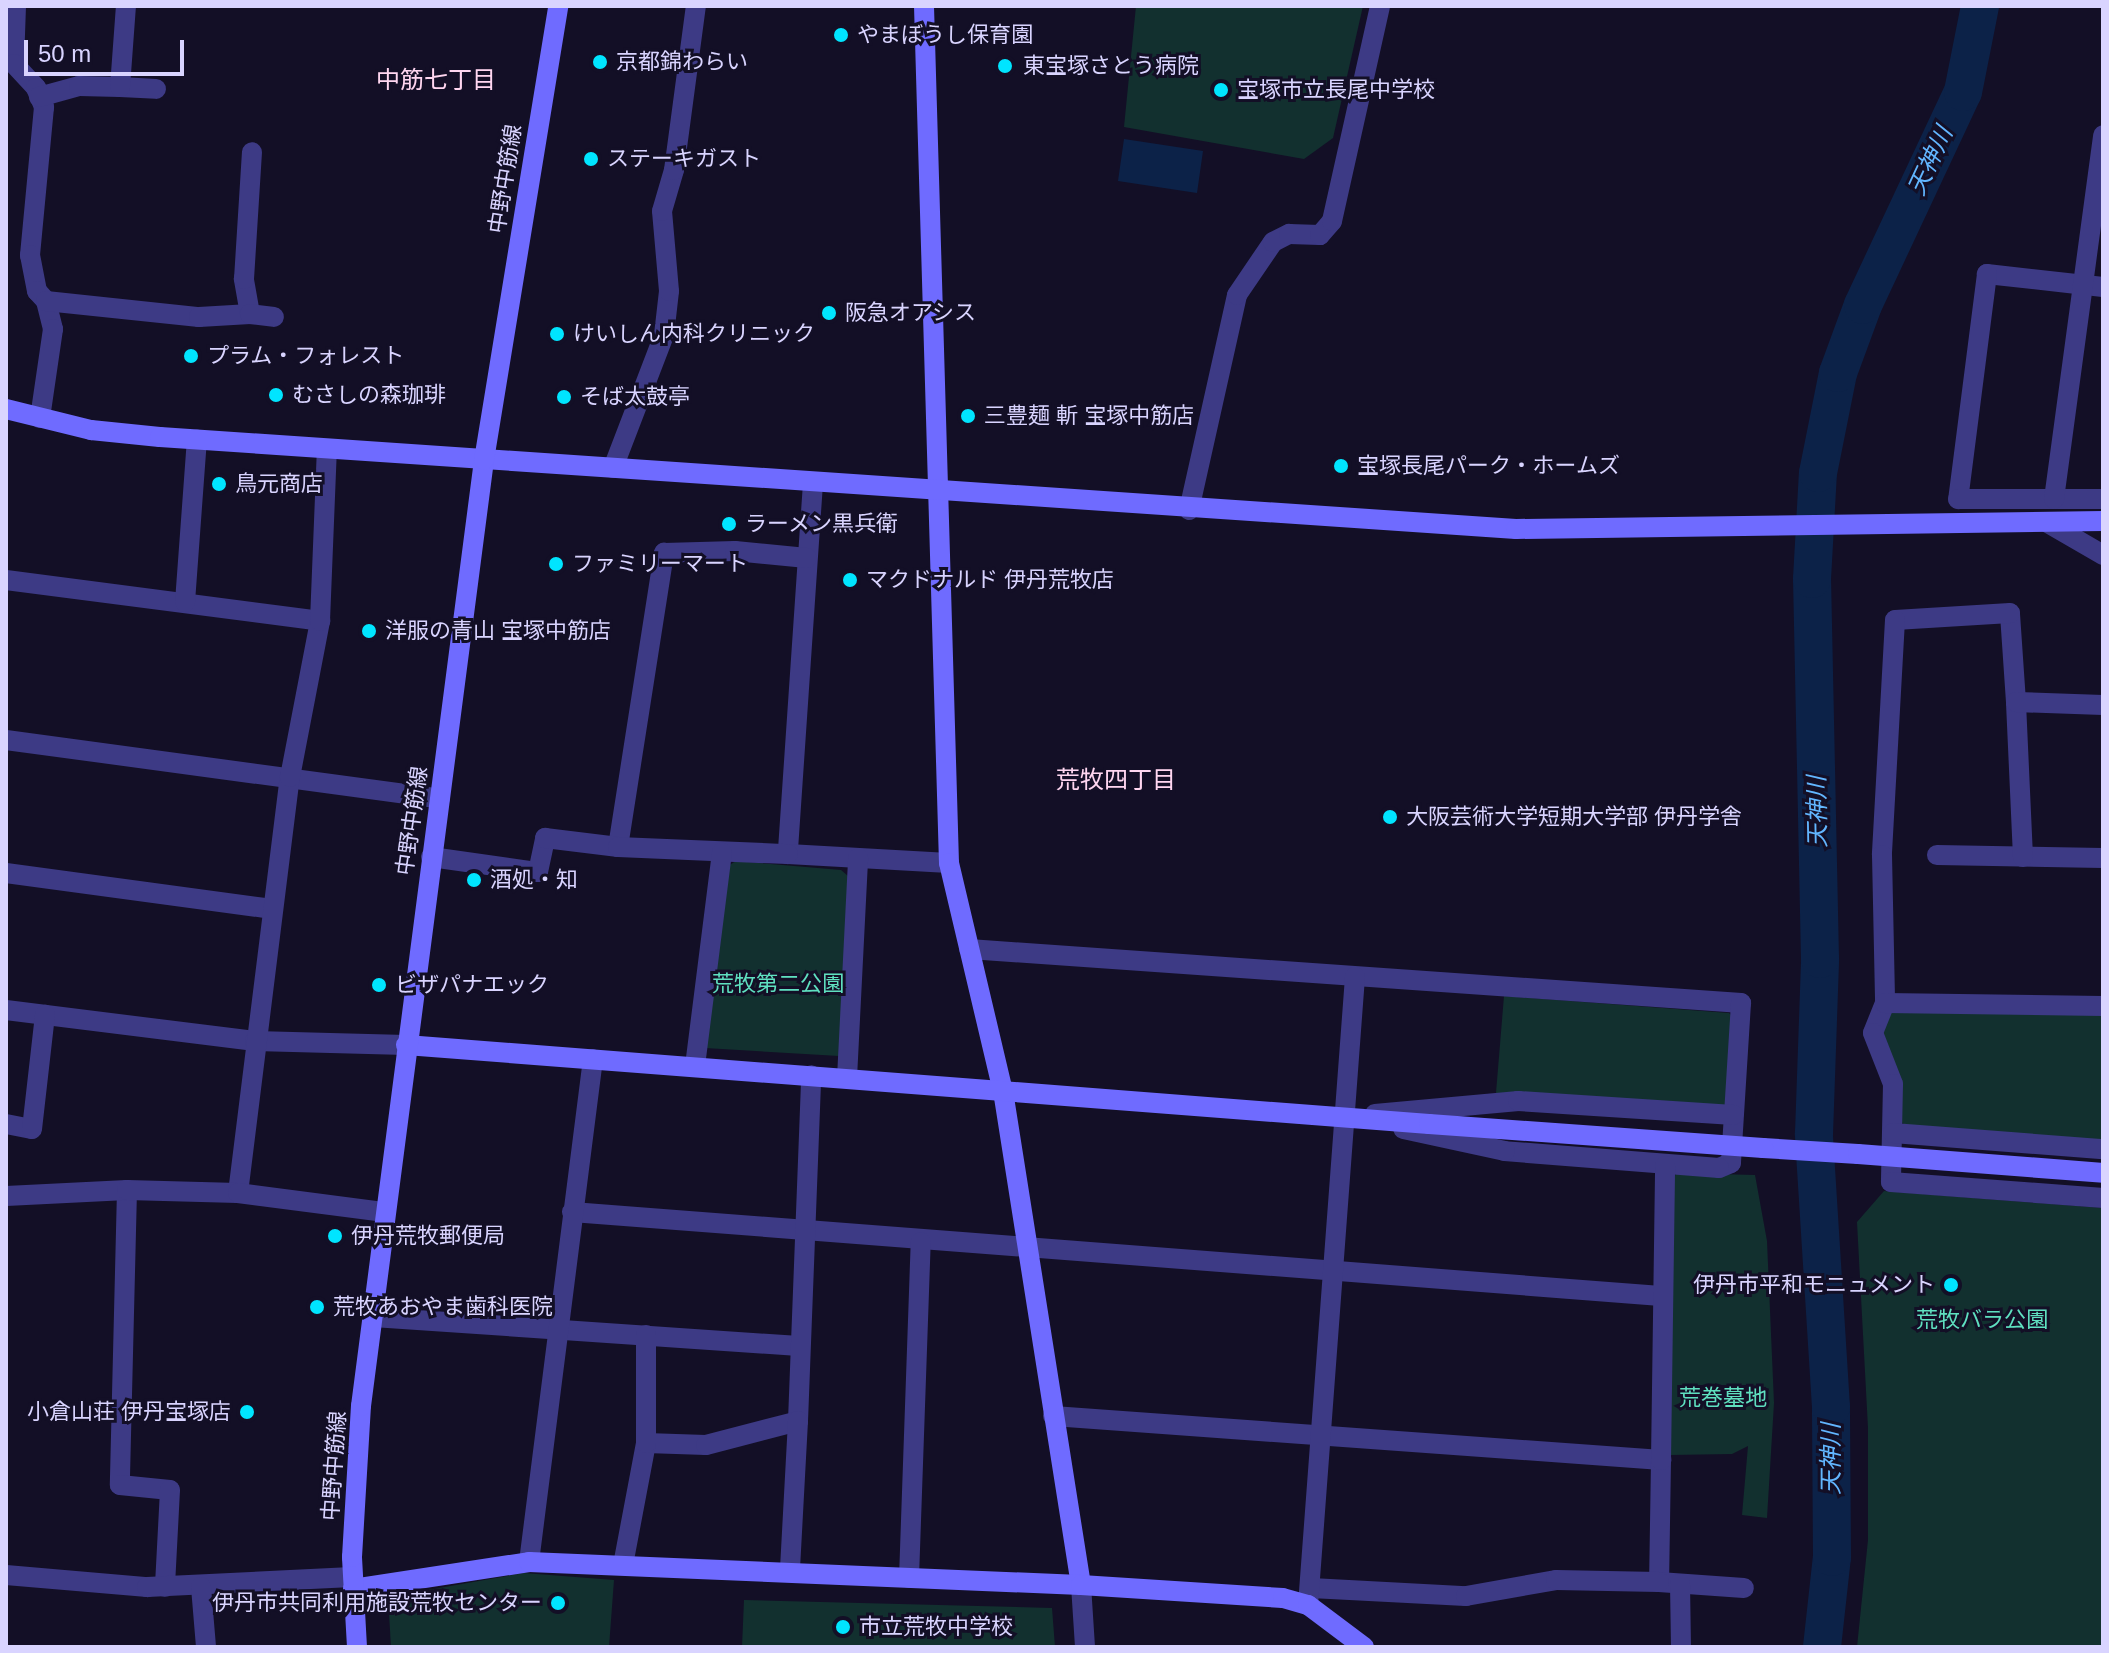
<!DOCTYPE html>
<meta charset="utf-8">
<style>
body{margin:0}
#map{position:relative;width:2109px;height:1653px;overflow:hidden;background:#130f26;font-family:Helvetica,"Noto Sans JP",sans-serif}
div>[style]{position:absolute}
.green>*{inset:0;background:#12302f}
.water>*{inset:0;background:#0c2248}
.river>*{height:38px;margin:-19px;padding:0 19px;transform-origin:19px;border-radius:19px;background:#0c2248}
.street>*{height:20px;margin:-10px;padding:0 10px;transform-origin:10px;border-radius:10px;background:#3d3a85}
.secondary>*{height:20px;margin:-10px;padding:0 10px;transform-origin:10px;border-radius:10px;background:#6f6bff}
.secondary-bridge>*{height:20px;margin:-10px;padding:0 10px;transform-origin:10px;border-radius:10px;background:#6f6bff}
.dots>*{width:22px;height:22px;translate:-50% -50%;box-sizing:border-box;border:4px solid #130f26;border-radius:50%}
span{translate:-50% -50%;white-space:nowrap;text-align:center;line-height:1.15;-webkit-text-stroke:6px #130f26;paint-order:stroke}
.poi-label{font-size:22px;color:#d9d4ff}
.left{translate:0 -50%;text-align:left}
.right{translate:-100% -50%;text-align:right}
.street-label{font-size:22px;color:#d9d4ff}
.park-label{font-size:22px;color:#5fe0c0}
.neighbourhood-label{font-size:24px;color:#ffd6f0}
.water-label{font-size:24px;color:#62b6ff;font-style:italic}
.frame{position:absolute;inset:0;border:8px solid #d9d4ff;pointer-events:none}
.scale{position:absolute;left:24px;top:40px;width:160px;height:36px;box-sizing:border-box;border:4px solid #d9d4ff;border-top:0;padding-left:10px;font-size:24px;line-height:28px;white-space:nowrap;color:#d9d4ff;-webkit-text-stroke:6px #130f26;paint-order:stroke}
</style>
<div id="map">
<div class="green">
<div style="clip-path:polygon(1136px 6px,1363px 6px,1333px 138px,1304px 159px,1124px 127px)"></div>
<div style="clip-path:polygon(736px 861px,841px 870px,848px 876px,839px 1056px,705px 1048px,728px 866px)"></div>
<div style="clip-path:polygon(1504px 996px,1729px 1013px,1736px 1020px,1731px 1098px,1722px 1110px,1496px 1093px)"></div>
<div style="clip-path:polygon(1888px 1012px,2103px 1014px,2103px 1142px,1909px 1128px,1897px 1119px,1878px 1032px)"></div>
<div style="clip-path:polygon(1677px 1173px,1755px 1175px,1767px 1241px,1774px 1403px,1767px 1518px,1742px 1515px,1748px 1446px,1732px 1454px,1670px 1455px,1672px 1179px)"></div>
<div style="clip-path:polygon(1884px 1191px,2103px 1208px,2103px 1647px,1857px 1647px,1868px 1540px,1868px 1428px,1857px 1222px)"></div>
<div style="clip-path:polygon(524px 1573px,614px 1580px,609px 1647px,391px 1647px,388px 1597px)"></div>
<div style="clip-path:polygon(744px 1600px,1052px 1608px,1055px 1647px,742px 1647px)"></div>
</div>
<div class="water">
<div style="clip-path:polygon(1124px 139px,1203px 151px,1197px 193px,1118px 181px)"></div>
</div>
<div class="river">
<div style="left:1822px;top:1647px;width:91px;rotate:-83.7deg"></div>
<div style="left:1832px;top:1557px;width:150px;rotate:-90.4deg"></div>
<div style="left:1831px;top:1407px;width:274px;rotate:-93.6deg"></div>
<div style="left:1814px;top:1134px;width:175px;rotate:-88deg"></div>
<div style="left:1820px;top:959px;width:380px;rotate:-91.2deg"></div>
<div style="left:1812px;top:579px;width:106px;rotate:-86.8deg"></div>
<div style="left:1818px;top:473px;width:102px;rotate:-78.7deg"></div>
<div style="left:1838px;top:373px;width:72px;rotate:-69.8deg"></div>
<div style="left:1863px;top:305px;width:235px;rotate:-64.9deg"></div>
<div style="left:1963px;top:92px;width:88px;rotate:-78.8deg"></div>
</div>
<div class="street">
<div style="left:16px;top:6px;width:58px;rotate:92deg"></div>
<div style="left:14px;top:64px;width:33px;rotate:47deg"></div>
<div style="left:36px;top:88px;width:21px;rotate:67deg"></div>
<div style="left:44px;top:107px;width:149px;rotate:95.4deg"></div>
<div style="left:30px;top:255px;width:37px;rotate:79deg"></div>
<div style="left:37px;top:291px;width:13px;rotate:48deg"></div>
<div style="left:46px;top:301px;width:29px;rotate:76deg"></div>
<div style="left:53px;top:329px;width:90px;rotate:98.3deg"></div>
<div style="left:120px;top:87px;width:36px;rotate:3deg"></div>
<div style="left:39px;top:97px;width:41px;rotate:-15.4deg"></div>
<div style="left:79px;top:86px;width:41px;rotate:1.4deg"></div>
<div style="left:120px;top:87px;width:81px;rotate:-85.8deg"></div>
<div style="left:2103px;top:287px;width:117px;rotate:-173.6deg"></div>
<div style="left:1987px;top:274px;width:227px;rotate:97.3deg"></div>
<div style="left:1958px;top:499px;width:145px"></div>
<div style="left:46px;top:301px;width:154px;rotate:6deg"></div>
<div style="left:199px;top:317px;width:51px;rotate:-3.4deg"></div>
<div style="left:250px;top:314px;width:36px;rotate:-100deg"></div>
<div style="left:244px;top:279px;width:127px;rotate:-86.4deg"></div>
<div style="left:250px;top:314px;width:24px;rotate:7deg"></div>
<div style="left:613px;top:468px;width:142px;rotate:-69deg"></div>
<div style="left:664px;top:335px;width:44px;rotate:-83.5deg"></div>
<div style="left:669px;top:291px;width:80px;rotate:-95deg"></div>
<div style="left:662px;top:211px;width:43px;rotate:-73.7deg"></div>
<div style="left:674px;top:170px;width:165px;rotate:-82.4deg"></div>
<div style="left:813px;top:483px;width:372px;rotate:93.9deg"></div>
<div style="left:788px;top:854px;width:161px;rotate:3.2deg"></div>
<div style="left:2054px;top:499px;width:367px;rotate:-82.3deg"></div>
<div style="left:1189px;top:510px;width:220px;rotate:-77.4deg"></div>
<div style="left:1237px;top:295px;width:64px;rotate:-55.8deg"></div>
<div style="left:1273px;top:242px;width:18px;rotate:-27deg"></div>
<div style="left:1289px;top:234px;width:31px;rotate:2deg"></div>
<div style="left:1320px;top:235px;width:18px;rotate:-49deg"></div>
<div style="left:1332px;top:221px;width:220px;rotate:-77.4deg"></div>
<div style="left:2048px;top:523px;width:64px;rotate:30.2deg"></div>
<div style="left:6px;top:580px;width:317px;rotate:7.4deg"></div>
<div style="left:185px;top:602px;width:163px;rotate:-85.8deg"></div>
<div style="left:2016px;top:702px;width:89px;rotate:-93.9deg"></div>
<div style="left:2010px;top:613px;width:115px;rotate:176.5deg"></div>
<div style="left:1895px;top:620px;width:235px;rotate:93.2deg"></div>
<div style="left:1882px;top:855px;width:148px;rotate:88.8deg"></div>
<div style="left:1885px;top:1003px;width:32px;rotate:112deg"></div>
<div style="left:1873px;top:1033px;width:55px;rotate:68.6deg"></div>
<div style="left:1893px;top:1084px;width:98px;rotate:91.2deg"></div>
<div style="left:1891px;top:1182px;width:213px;rotate:4.3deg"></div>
<div style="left:6px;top:740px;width:438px;rotate:7.7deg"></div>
<div style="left:618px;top:847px;width:298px;rotate:-81.1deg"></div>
<div style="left:664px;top:553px;width:71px;rotate:-1.6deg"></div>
<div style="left:735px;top:551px;width:72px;rotate:5.6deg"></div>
<div style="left:1937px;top:855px;width:166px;rotate:1deg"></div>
<div style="left:431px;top:857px;width:108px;rotate:8deg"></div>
<div style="left:538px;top:872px;width:35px;rotate:-78deg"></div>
<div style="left:545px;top:838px;width:74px;rotate:7deg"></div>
<div style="left:618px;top:847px;width:170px;rotate:2.4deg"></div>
<div style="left:2023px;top:857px;width:155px;rotate:-92.6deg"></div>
<div style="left:2016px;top:702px;width:87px;rotate:2deg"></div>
<div style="left:6px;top:873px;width:267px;rotate:7.7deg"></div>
<div style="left:969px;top:949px;width:774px;rotate:4deg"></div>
<div style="left:1741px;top:1003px;width:160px;rotate:93.6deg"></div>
<div style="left:1731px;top:1163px;width:13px;rotate:157deg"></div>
<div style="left:1719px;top:1168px;width:215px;rotate:-175.5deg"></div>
<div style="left:1505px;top:1151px;width:104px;rotate:-167.8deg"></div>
<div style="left:1885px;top:1003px;width:218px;rotate:0.8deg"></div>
<div style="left:6px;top:1010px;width:251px;rotate:7.1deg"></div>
<div style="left:255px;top:1041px;width:151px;rotate:1.5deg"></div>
<div style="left:695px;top:1066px;width:215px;rotate:-82.8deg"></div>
<div style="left:847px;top:1078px;width:220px;rotate:-87.1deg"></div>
<div style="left:1375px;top:1114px;width:144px;rotate:-5.2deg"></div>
<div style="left:1518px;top:1101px;width:216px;rotate:3.7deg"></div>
<div style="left:6px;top:1124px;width:26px;rotate:11deg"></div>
<div style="left:32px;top:1129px;width:115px;rotate:-83.5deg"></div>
<div style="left:1893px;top:1133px;width:211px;rotate:4.4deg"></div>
<div style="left:127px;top:1190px;width:295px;rotate:91.4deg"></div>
<div style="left:120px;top:1485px;width:50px;rotate:5.7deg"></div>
<div style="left:170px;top:1490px;width:97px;rotate:93deg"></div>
<div style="left:238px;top:1193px;width:419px;rotate:-82.9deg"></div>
<div style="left:290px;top:777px;width:159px;rotate:-79.1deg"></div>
<div style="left:320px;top:621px;width:171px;rotate:-87.7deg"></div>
<div style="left:6px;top:1196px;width:121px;rotate:-2.8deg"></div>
<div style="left:127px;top:1190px;width:111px;rotate:1.5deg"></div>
<div style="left:238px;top:1193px;width:148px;rotate:7.4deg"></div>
<div style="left:572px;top:1212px;width:1092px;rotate:4.41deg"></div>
<div style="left:373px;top:1317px;width:427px;rotate:3.9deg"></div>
<div style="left:1053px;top:1416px;width:610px;rotate:4.14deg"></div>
<div style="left:1661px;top:1460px;width:122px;rotate:90.9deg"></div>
<div style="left:1659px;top:1582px;width:85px;rotate:4deg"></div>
<div style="left:798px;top:1421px;width:346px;rotate:-87.8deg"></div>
<div style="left:646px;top:1443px;width:60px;rotate:1.9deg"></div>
<div style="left:706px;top:1445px;width:95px;rotate:-14.6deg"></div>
<div style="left:798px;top:1421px;width:149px;rotate:93.1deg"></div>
<div style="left:1661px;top:1460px;width:294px;rotate:-89.2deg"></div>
<div style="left:529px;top:1562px;width:507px;rotate:-82.75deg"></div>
<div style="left:623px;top:1565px;width:124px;rotate:-79.3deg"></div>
<div style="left:646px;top:1443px;width:108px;rotate:-90deg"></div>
<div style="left:6px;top:1575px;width:142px;rotate:4.9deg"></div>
<div style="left:147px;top:1587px;width:205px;rotate:-2.8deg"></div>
<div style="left:909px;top:1578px;width:336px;rotate:-88deg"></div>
<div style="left:1680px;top:1584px;width:63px;rotate:89.1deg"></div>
<div style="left:1081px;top:1585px;width:62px;rotate:86.3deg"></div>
<div style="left:201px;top:1587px;width:60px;rotate:85.2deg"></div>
<div style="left:1311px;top:1588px;width:155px;rotate:3deg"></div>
<div style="left:1466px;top:1596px;width:91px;rotate:-10.1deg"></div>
<div style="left:1556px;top:1580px;width:103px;rotate:1.1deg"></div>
<div style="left:1308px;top:1605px;width:630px;rotate:-85.72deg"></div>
</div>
<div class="secondary">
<div style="left:924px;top:6px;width:857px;rotate:88.33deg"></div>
<div style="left:949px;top:863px;width:234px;rotate:76.7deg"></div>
<div style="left:1003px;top:1091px;width:500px;rotate:81.03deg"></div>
<div style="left:6px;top:409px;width:88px;rotate:13.9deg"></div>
<div style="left:91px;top:430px;width:69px;rotate:5.8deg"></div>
<div style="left:160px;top:437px;width:1359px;rotate:3.88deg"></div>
<div style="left:1516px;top:529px;width:587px;rotate:-0.78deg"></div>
<div style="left:406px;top:1045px;width:1026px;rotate:4.42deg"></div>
<div style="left:1763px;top:1148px;width:95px;rotate:3.6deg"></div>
<div style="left:353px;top:1589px;width:178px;rotate:-8.7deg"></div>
<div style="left:529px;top:1562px;width:552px;rotate:2.39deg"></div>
<div style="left:1081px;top:1585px;width:202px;rotate:3.7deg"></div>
<div style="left:1283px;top:1598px;width:26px;rotate:16deg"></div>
<div style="left:1308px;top:1605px;width:70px;rotate:36.9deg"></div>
<div style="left:357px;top:1647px;width:90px;rotate:-93.2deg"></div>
<div style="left:352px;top:1557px;width:151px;rotate:-86.6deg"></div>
<div style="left:361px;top:1406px;width:954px;rotate:-82.59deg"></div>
<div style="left:484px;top:460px;width:460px;rotate:-80.7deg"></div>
</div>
<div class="secondary-bridge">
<div style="left:1429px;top:1124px;width:335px;rotate:4.1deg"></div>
<div style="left:1858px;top:1154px;width:246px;rotate:4.4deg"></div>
</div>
<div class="dots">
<div style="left:841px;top:35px;background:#00e5ff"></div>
<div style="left:600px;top:62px;background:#00e5ff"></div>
<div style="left:1005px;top:66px;background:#00e5ff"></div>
<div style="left:1221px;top:90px;background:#00e5ff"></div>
<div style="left:591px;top:159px;background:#00e5ff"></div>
<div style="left:829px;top:313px;background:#00e5ff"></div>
<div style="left:557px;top:334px;background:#00e5ff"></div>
<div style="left:191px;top:356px;background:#00e5ff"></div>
<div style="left:276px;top:395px;background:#00e5ff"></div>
<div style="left:564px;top:397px;background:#00e5ff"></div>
<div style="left:968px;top:416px;background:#00e5ff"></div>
<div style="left:1341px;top:466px;background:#00e5ff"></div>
<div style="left:219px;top:484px;background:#00e5ff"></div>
<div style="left:729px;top:524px;background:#00e5ff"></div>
<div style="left:556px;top:564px;background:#00e5ff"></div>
<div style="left:850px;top:580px;background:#00e5ff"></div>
<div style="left:369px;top:631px;background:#00e5ff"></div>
<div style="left:1390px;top:817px;background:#00e5ff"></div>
<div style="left:474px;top:880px;background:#00e5ff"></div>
<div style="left:379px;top:985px;background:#00e5ff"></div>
<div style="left:335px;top:1236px;background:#00e5ff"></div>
<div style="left:1951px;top:1285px;background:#00e5ff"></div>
<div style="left:317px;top:1307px;background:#00e5ff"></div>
<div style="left:247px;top:1412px;background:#00e5ff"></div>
<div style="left:558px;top:1603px;background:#00e5ff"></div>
<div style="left:843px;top:1627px;background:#00e5ff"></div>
</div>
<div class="poi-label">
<span class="left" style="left:857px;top:35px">やまぼうし保育園</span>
<span class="left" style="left:616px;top:62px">京都錦わらい</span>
<span class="left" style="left:1023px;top:66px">東宝塚さとう病院</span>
<span class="left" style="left:1237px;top:90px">宝塚市立長尾中学校</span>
<span class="left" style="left:607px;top:159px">ステーキガスト</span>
<span class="left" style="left:845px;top:313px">阪急オアシス</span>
<span class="left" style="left:573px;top:334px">けいしん内科クリニック</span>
<span class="left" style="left:207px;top:356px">プラム・フォレスト</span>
<span class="left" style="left:292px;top:395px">むさしの森珈琲</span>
<span class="left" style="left:580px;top:397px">そば太鼓亭</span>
<span class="left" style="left:984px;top:416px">三豊麺 斬 宝塚中筋店</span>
<span class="left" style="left:1357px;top:466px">宝塚長尾パーク・ホームズ</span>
<span class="left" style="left:235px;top:484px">鳥元商店</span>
<span class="left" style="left:745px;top:524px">ラーメン黒兵衛</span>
<span class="left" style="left:572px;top:564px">ファミリーマート</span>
<span class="left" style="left:866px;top:580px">マクドナルド 伊丹荒牧店</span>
<span class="left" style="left:385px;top:631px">洋服の青山 宝塚中筋店</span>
<span class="left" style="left:1406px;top:817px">大阪芸術大学短期大学部 伊丹学舎</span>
<span class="left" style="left:490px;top:880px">酒処・知</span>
<span class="left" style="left:395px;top:985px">ビザパナエック</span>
<span class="left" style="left:351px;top:1236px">伊丹荒牧郵便局</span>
<span class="right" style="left:1935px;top:1285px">伊丹市平和モニュメント</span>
<span class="left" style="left:333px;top:1307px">荒牧あおやま歯科医院</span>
<span class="right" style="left:231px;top:1412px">小倉山荘 伊丹宝塚店</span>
<span class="right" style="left:542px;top:1603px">伊丹市共同利用施設荒牧センター</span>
<span class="left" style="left:859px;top:1627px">市立荒牧中学校</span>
</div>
<div class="street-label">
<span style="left:505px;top:179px;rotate:-81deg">中野中筋線</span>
<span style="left:412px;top:821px;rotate:-82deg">中野中筋線</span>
<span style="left:334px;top:1466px;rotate:-86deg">中野中筋線</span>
</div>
<div class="park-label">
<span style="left:778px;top:984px">荒牧第二公園</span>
<span style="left:1982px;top:1320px">荒牧バラ公園</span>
<span style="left:1723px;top:1398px">荒巻墓地</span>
</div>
<div class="neighbourhood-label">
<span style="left:436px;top:80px">中筋七丁目</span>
<span style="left:1116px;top:780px">荒牧四丁目</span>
</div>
<div class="water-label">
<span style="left:1930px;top:161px;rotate:-65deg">天神川</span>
<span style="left:1817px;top:812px;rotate:-91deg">天神川</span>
<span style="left:1831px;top:1459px;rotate:-90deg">天神川</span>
</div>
<div class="frame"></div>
<div class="scale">50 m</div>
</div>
